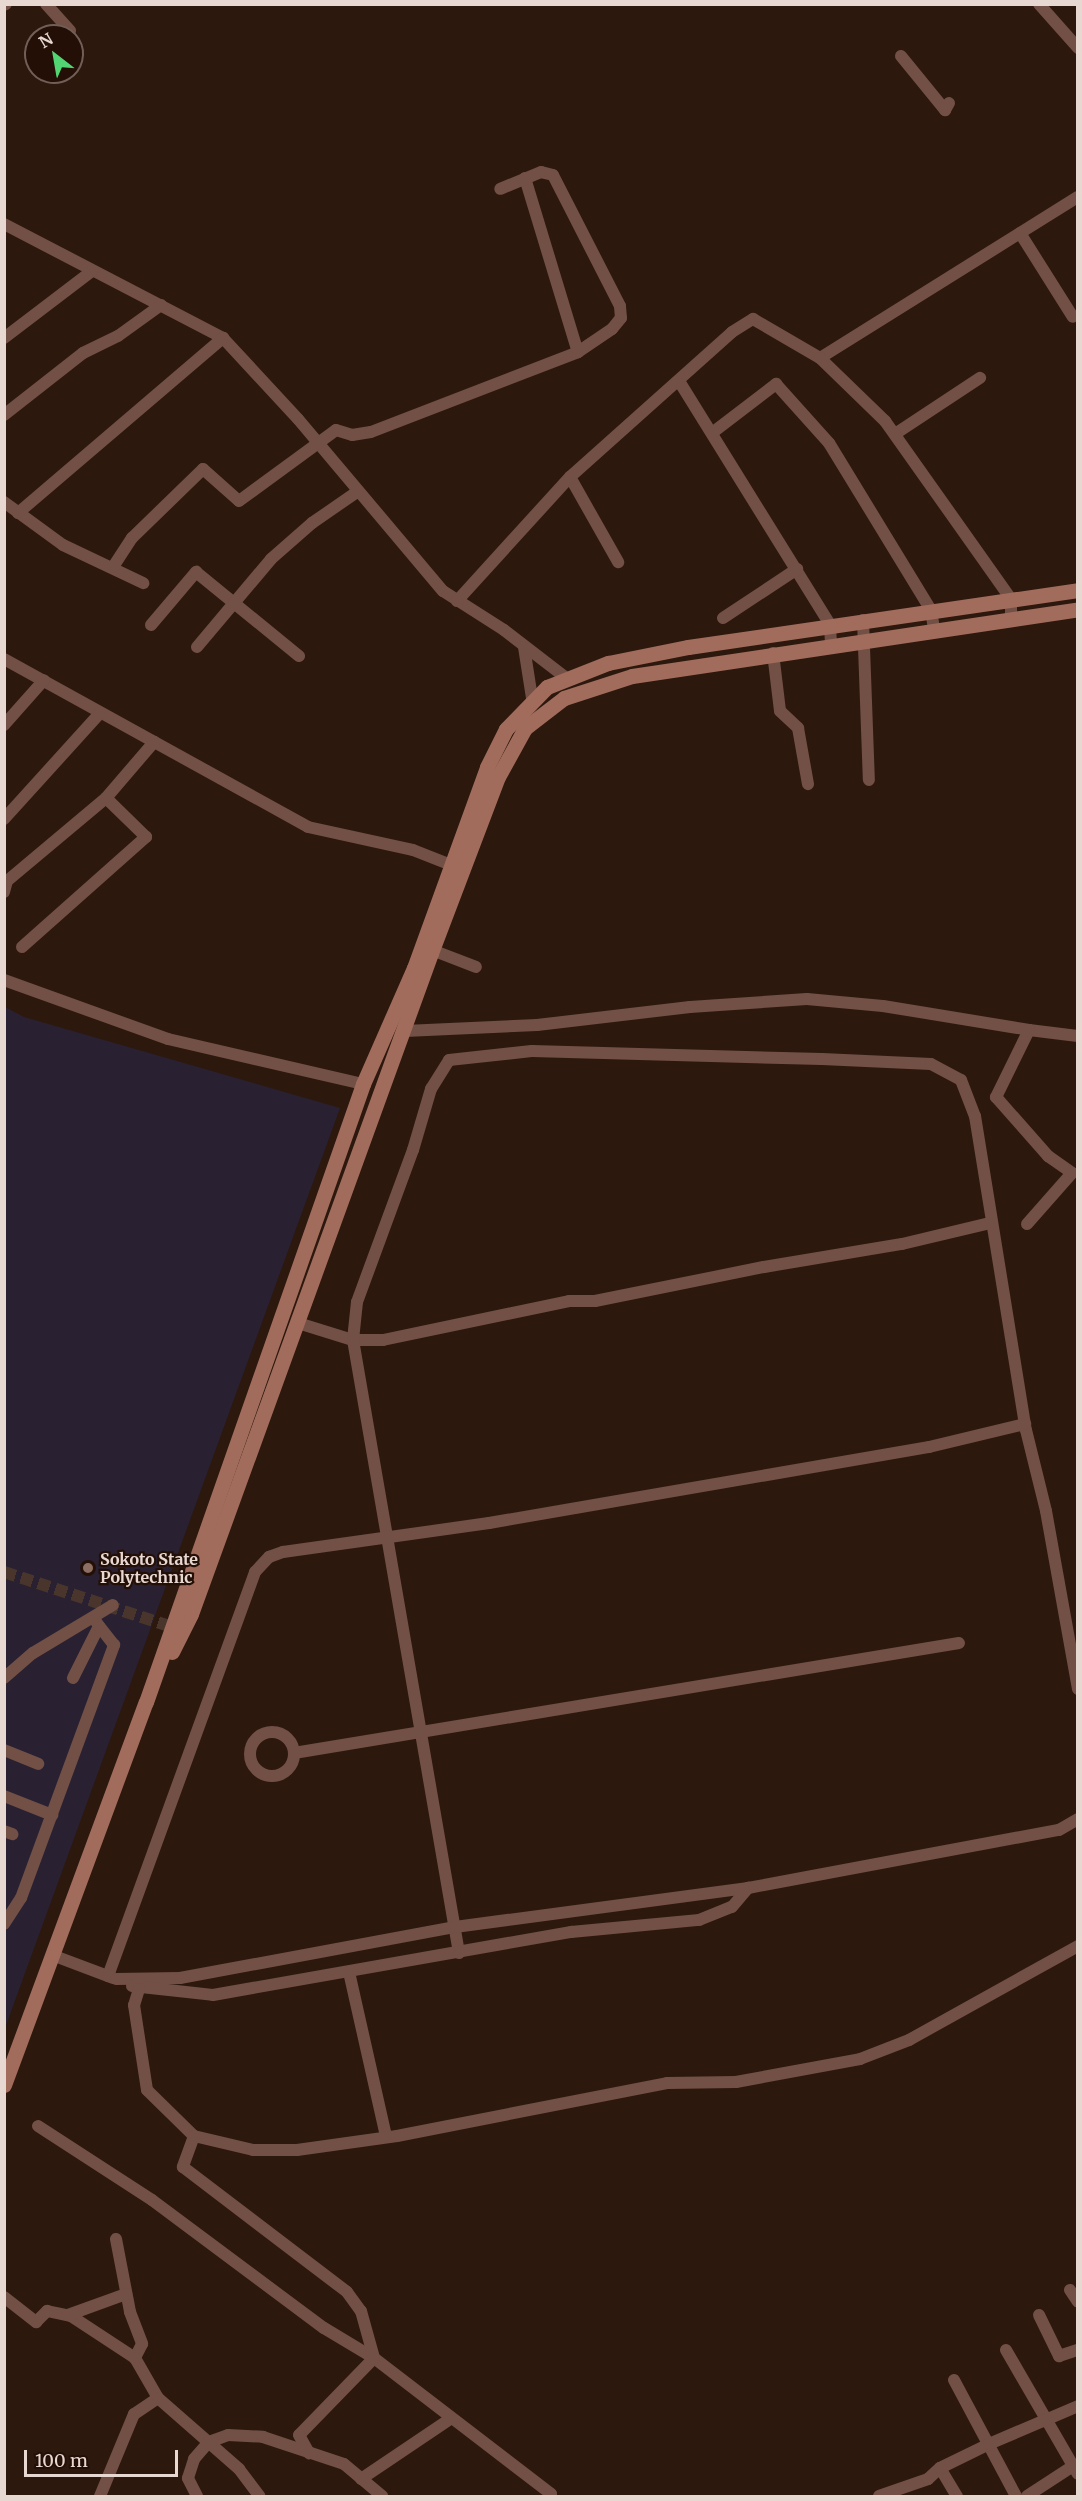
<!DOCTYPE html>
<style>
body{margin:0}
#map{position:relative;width:1082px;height:2501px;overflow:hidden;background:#2d180e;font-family:Merriweather,serif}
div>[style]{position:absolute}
.education>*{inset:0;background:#292131}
.street-tunnel>*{height:12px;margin-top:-6px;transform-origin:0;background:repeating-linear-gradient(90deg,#49352b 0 12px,transparent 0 18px)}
.street>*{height:12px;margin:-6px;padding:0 6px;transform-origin:6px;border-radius:6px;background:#725046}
.street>.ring{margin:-6px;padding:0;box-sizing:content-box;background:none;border:12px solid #725046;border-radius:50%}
.secondary>*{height:15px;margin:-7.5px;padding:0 7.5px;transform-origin:7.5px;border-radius:7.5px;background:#a26c5c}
.dots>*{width:16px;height:16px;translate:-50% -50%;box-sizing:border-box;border:3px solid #230f06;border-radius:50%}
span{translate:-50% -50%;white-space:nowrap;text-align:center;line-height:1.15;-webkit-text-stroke:4.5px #230f06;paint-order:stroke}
.poi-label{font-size:16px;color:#e7d8d1;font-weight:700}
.left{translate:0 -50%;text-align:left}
.frame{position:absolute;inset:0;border:6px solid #e7d8d1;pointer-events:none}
.north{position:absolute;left:24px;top:24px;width:60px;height:60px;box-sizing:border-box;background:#230f06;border:2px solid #715f57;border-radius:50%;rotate:329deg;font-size:16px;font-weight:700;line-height:24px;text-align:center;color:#e7d8d1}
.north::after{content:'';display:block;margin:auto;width:21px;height:27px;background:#52d673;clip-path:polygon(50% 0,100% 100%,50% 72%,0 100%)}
.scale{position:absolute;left:24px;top:2450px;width:154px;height:27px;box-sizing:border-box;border:3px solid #e7d8d1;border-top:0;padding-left:8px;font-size:18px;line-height:21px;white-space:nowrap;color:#e7d8d1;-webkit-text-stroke:4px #230f06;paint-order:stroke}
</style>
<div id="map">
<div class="education">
<div style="clip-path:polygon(5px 1007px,24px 1017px,340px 1108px,5px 2028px)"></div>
</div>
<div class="street-tunnel">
<div style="left:4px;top:1572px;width:177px;rotate:18.1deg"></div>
</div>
<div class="street">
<div style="left:46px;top:4px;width:36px;rotate:48deg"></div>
<div style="left:1039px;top:4px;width:59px;rotate:48.4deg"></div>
<div style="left:4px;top:5px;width:2px;rotate:-27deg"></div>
<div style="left:901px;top:56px;width:70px;rotate:50.8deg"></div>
<div style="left:945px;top:110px;width:8px;rotate:-60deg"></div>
<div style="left:525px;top:178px;width:182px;rotate:73.1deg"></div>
<div style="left:4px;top:224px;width:247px;rotate:27.5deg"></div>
<div style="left:223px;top:338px;width:110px;rotate:47.2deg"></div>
<div style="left:298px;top:419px;width:225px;rotate:49.9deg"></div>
<div style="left:443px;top:591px;width:72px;rotate:32.6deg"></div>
<div style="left:504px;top:630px;width:77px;rotate:37.6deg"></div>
<div style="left:1020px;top:233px;width:99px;rotate:57.8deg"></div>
<div style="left:4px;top:338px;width:111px;rotate:-37.3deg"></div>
<div style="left:820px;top:358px;width:304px;rotate:-32deg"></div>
<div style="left:679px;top:381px;width:287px;rotate:58.2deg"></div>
<div style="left:830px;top:625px;width:19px;rotate:87deg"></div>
<div style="left:4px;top:415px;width:100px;rotate:-38.1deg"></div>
<div style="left:83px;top:353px;width:39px;rotate:-26deg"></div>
<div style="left:118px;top:336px;width:53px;rotate:-35.8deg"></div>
<div style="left:712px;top:433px;width:81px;rotate:-37.4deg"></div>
<div style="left:776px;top:384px;width:79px;rotate:48.1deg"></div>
<div style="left:829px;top:443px;width:196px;rotate:58.6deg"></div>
<div style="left:931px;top:610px;width:18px;rotate:81deg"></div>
<div style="left:895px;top:434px;width:102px;rotate:-33.4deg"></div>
<div style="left:570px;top:477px;width:98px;rotate:60.5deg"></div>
<div style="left:4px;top:502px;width:73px;rotate:36.1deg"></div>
<div style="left:63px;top:545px;width:89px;rotate:25.4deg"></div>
<div style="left:18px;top:513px;width:270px;rotate:-40.5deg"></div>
<div style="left:113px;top:567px;width:35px;rotate:-57deg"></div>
<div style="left:132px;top:538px;width:99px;rotate:-44.2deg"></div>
<div style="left:203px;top:469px;width:48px;rotate:41.6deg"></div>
<div style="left:239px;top:501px;width:120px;rotate:-36.2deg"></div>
<div style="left:336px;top:430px;width:17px;rotate:17deg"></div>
<div style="left:352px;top:435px;width:19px;rotate:-9deg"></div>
<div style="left:371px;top:432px;width:222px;rotate:-21.1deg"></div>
<div style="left:578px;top:352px;width:41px;rotate:-34.1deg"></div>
<div style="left:612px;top:329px;width:14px;rotate:-51deg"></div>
<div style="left:621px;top:318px;width:12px;rotate:-95deg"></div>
<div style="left:620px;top:306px;width:147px;rotate:-117.1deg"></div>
<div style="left:553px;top:175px;width:12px;rotate:-166deg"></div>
<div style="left:541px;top:172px;width:44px;rotate:157.5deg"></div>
<div style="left:457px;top:601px;width:168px;rotate:-47.7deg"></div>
<div style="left:570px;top:477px;width:217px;rotate:-41.8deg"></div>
<div style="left:732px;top:332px;width:25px;rotate:-32deg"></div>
<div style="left:753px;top:319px;width:78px;rotate:30.2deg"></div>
<div style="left:820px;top:358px;width:91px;rotate:44.1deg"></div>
<div style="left:885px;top:421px;width:218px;rotate:54.7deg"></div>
<div style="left:1011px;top:599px;width:18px;rotate:90deg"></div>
<div style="left:723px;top:618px;width:89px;rotate:-33.5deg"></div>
<div style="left:863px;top:620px;width:160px;rotate:87.9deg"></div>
<div style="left:151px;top:625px;width:70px;rotate:-49.7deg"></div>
<div style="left:196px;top:572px;width:133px;rotate:39.2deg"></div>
<div style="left:197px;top:647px;width:115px;rotate:-49.9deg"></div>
<div style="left:271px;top:559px;width:55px;rotate:-41.3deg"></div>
<div style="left:312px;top:523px;width:55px;rotate:-34.6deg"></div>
<div style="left:524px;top:647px;width:52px;rotate:81.1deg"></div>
<div style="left:773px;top:653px;width:58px;rotate:83.1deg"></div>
<div style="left:780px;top:711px;width:25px;rotate:43deg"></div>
<div style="left:798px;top:728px;width:57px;rotate:79.9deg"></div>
<div style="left:4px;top:659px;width:347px;rotate:28.9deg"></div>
<div style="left:308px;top:827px;width:107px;rotate:12.4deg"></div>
<div style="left:413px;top:850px;width:41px;rotate:21.5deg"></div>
<div style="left:4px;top:725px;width:60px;rotate:-48.4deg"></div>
<div style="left:4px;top:819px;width:143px;rotate:-47.8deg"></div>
<div style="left:4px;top:892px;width:11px;rotate:-75deg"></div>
<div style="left:7px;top:881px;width:129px;rotate:-40deg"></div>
<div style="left:106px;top:798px;width:74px;rotate:-49.4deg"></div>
<div style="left:22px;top:947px;width:166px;rotate:-41.6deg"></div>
<div style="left:146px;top:837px;width:56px;rotate:-135.7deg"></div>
<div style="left:432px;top:950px;width:47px;rotate:21.1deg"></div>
<div style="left:4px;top:980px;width:174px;rotate:19.8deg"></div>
<div style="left:168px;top:1039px;width:200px;rotate:13deg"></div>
<div style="left:1029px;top:1030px;width:49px;rotate:7deg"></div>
<div style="left:405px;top:1031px;width:132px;rotate:-2.6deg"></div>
<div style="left:537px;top:1025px;width:154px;rotate:-6.7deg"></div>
<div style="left:690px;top:1007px;width:117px;rotate:-3.9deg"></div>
<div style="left:807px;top:999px;width:76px;rotate:5.3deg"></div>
<div style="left:883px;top:1006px;width:148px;rotate:9.3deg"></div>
<div style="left:1029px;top:1030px;width:75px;rotate:116.2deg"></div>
<div style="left:996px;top:1097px;width:79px;rotate:48.6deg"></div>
<div style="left:1048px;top:1156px;width:29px;rotate:35deg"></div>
<div style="left:1072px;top:1173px;width:68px;rotate:131.4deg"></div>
<div style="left:298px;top:1323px;width:58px;rotate:17.2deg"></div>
<div style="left:353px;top:1340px;width:30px"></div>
<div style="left:383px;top:1340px;width:190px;rotate:-11.8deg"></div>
<div style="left:569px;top:1301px;width:26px"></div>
<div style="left:595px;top:1301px;width:172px;rotate:-11.4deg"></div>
<div style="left:764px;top:1267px;width:140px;rotate:-9.5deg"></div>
<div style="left:902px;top:1244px;width:90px;rotate:-13.4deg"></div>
<div style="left:4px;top:1678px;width:38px;rotate:-41deg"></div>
<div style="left:33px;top:1653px;width:93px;rotate:-31deg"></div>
<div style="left:73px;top:1678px;width:58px;rotate:-63.4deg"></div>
<div style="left:99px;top:1626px;width:7px;rotate:-124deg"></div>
<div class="ring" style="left:250px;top:1732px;width:32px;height:32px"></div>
<div style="left:4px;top:1750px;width:37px;rotate:22deg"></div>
<div style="left:294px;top:1753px;width:674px;rotate:-9.39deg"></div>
<div style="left:4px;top:1796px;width:52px;rotate:21.6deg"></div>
<div style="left:4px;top:1831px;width:9px;rotate:21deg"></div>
<div style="left:4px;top:1924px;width:31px;rotate:-57deg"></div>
<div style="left:21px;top:1898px;width:270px;rotate:-69.8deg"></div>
<div style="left:114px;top:1645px;width:24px;rotate:-128deg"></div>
<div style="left:459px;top:1953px;width:622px;rotate:-99.81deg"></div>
<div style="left:353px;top:1340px;width:38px;rotate:-84deg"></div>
<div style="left:357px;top:1302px;width:162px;rotate:-69.8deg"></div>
<div style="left:413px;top:1150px;width:64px;rotate:-73.6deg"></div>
<div style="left:431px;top:1089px;width:34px;rotate:-58deg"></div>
<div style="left:449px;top:1060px;width:83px;rotate:-6.2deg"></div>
<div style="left:532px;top:1051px;width:290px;rotate:1.6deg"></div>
<div style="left:822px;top:1059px;width:109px;rotate:2.6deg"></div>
<div style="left:931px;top:1064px;width:34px;rotate:28deg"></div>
<div style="left:961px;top:1080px;width:39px;rotate:69deg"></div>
<div style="left:975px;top:1116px;width:318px;rotate:80.8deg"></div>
<div style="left:1026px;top:1430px;width:83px;rotate:76.1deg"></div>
<div style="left:1046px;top:1511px;width:181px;rotate:79.8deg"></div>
<div style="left:52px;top:1955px;width:65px;rotate:20.7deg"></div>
<div style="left:349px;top:1972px;width:168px;rotate:77.3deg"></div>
<div style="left:108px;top:1976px;width:430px;rotate:-70deg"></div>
<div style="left:255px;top:1572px;width:21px;rotate:-47deg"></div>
<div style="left:269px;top:1557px;width:15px;rotate:-20deg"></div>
<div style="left:283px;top:1552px;width:208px;rotate:-8deg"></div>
<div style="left:489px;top:1523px;width:447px;rotate:-9.8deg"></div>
<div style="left:929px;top:1447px;width:99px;rotate:-13.5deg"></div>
<div style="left:116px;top:1979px;width:64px;rotate:-0.9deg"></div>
<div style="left:180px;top:1978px;width:280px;rotate:-10.5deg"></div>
<div style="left:455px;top:1927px;width:296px;rotate:-7.6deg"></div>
<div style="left:748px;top:1888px;width:316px;rotate:-10.6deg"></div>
<div style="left:1059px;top:1830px;width:22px;rotate:-30deg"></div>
<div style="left:132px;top:1986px;width:81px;rotate:6.3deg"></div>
<div style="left:213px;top:1995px;width:364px;rotate:-10deg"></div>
<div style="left:571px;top:1932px;width:129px;rotate:-5.4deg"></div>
<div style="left:699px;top:1920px;width:35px;rotate:-22deg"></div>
<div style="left:732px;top:1907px;width:25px;rotate:-50deg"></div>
<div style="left:139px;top:1989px;width:17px;rotate:107deg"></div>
<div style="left:134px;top:2005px;width:86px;rotate:81.3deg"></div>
<div style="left:147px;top:2090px;width:66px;rotate:44.4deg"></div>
<div style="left:194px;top:2136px;width:61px;rotate:13.3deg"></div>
<div style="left:253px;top:2150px;width:44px"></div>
<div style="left:297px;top:2150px;width:101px;rotate:-8deg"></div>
<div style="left:397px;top:2136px;width:275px;rotate:-11.1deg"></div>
<div style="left:667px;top:2083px;width:69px;rotate:-0.8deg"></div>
<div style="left:736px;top:2082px;width:126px;rotate:-10.5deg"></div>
<div style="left:860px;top:2059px;width:53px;rotate:-21.2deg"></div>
<div style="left:909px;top:2040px;width:193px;rotate:-29.1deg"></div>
<div style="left:38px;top:2126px;width:136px;rotate:33deg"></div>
<div style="left:152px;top:2200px;width:214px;rotate:36.7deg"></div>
<div style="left:324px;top:2328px;width:58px;rotate:31deg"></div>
<div style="left:374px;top:2358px;width:223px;rotate:37.5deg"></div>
<div style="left:551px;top:2494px;width:3px;rotate:135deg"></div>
<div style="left:194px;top:2136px;width:33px;rotate:110deg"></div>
<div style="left:183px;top:2167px;width:206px;rotate:37.3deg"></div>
<div style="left:347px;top:2292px;width:24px;rotate:54deg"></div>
<div style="left:361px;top:2311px;width:49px;rotate:74.5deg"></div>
<div style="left:374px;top:2358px;width:107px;rotate:134.2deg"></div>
<div style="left:299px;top:2435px;width:21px;rotate:61deg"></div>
<div style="left:116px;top:2239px;width:74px;rotate:79.1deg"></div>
<div style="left:130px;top:2312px;width:34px;rotate:69deg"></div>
<div style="left:142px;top:2344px;width:16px;rotate:117deg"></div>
<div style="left:1070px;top:2290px;width:14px;rotate:56deg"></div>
<div style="left:4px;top:2297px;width:41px;rotate:38deg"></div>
<div style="left:36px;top:2322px;width:16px;rotate:-45deg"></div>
<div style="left:47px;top:2311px;width:25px;rotate:12deg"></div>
<div style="left:71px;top:2316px;width:77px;rotate:33.3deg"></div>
<div style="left:135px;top:2358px;width:46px;rotate:60.1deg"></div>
<div style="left:158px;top:2398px;width:29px;rotate:146deg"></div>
<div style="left:134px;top:2414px;width:89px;rotate:112.5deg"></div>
<div style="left:68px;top:2315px;width:62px;rotate:-19.9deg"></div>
<div style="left:1039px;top:2315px;width:46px;rotate:64deg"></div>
<div style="left:1059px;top:2356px;width:20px;rotate:-18deg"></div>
<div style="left:1006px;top:2350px;width:143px;rotate:59.9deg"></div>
<div style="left:954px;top:2380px;width:132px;rotate:61.9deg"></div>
<div style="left:158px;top:2398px;width:108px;rotate:41.2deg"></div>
<div style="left:239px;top:2469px;width:34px;rotate:53deg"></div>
<div style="left:940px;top:2468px;width:33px;rotate:59deg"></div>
<div style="left:361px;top:2479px;width:107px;rotate:-34deg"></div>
<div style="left:197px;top:2496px;width:20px;rotate:-117deg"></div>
<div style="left:188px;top:2478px;width:20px;rotate:-72deg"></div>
<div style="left:194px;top:2459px;width:23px;rotate:-49deg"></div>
<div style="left:209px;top:2442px;width:20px;rotate:-20deg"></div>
<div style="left:228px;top:2435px;width:35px;rotate:3deg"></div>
<div style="left:263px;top:2437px;width:85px;rotate:18.4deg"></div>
<div style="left:344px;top:2464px;width:50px;rotate:40.1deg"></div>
<div style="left:879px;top:2496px;width:52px;rotate:-19.1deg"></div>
<div style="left:928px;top:2479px;width:16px;rotate:-43deg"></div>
<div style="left:940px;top:2468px;width:55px;rotate:-26.1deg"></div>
<div style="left:989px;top:2444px;width:97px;rotate:-23.1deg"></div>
<div style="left:1027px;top:2496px;width:55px;rotate:-33.1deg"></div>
</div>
<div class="secondary">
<div style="left:172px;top:1652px;width:42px;rotate:-63.4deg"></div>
<div style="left:191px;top:1614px;width:703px;rotate:-70.04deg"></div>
<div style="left:431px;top:953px;width:188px;rotate:-69.2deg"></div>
<div style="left:498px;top:777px;width:56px;rotate:-61.1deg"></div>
<div style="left:525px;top:728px;width:49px;rotate:-37.6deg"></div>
<div style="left:564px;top:698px;width:71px;rotate:-17.9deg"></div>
<div style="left:632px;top:676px;width:451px;rotate:-8.5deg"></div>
<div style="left:4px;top:2085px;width:408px;rotate:-69.7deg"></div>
<div style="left:146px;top:1702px;width:655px;rotate:-70.65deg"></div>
<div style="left:363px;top:1084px;width:127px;rotate:-66.3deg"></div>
<div style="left:414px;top:968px;width:214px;rotate:-70deg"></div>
<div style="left:487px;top:767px;width:42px;rotate:-63.4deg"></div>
<div style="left:506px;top:729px;width:59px;rotate:-45.7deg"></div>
<div style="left:547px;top:687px;width:66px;rotate:-21.5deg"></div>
<div style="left:608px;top:663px;width:82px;rotate:-11.3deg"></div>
<div style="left:688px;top:647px;width:394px;rotate:-8.3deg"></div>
</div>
<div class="dots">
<div style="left:88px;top:1568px;background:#8d6e63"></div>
</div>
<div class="poi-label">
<span class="left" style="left:100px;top:1568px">Sokoto State<br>Polytechnic</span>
</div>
<div class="frame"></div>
<div class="north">N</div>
<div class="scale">100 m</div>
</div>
